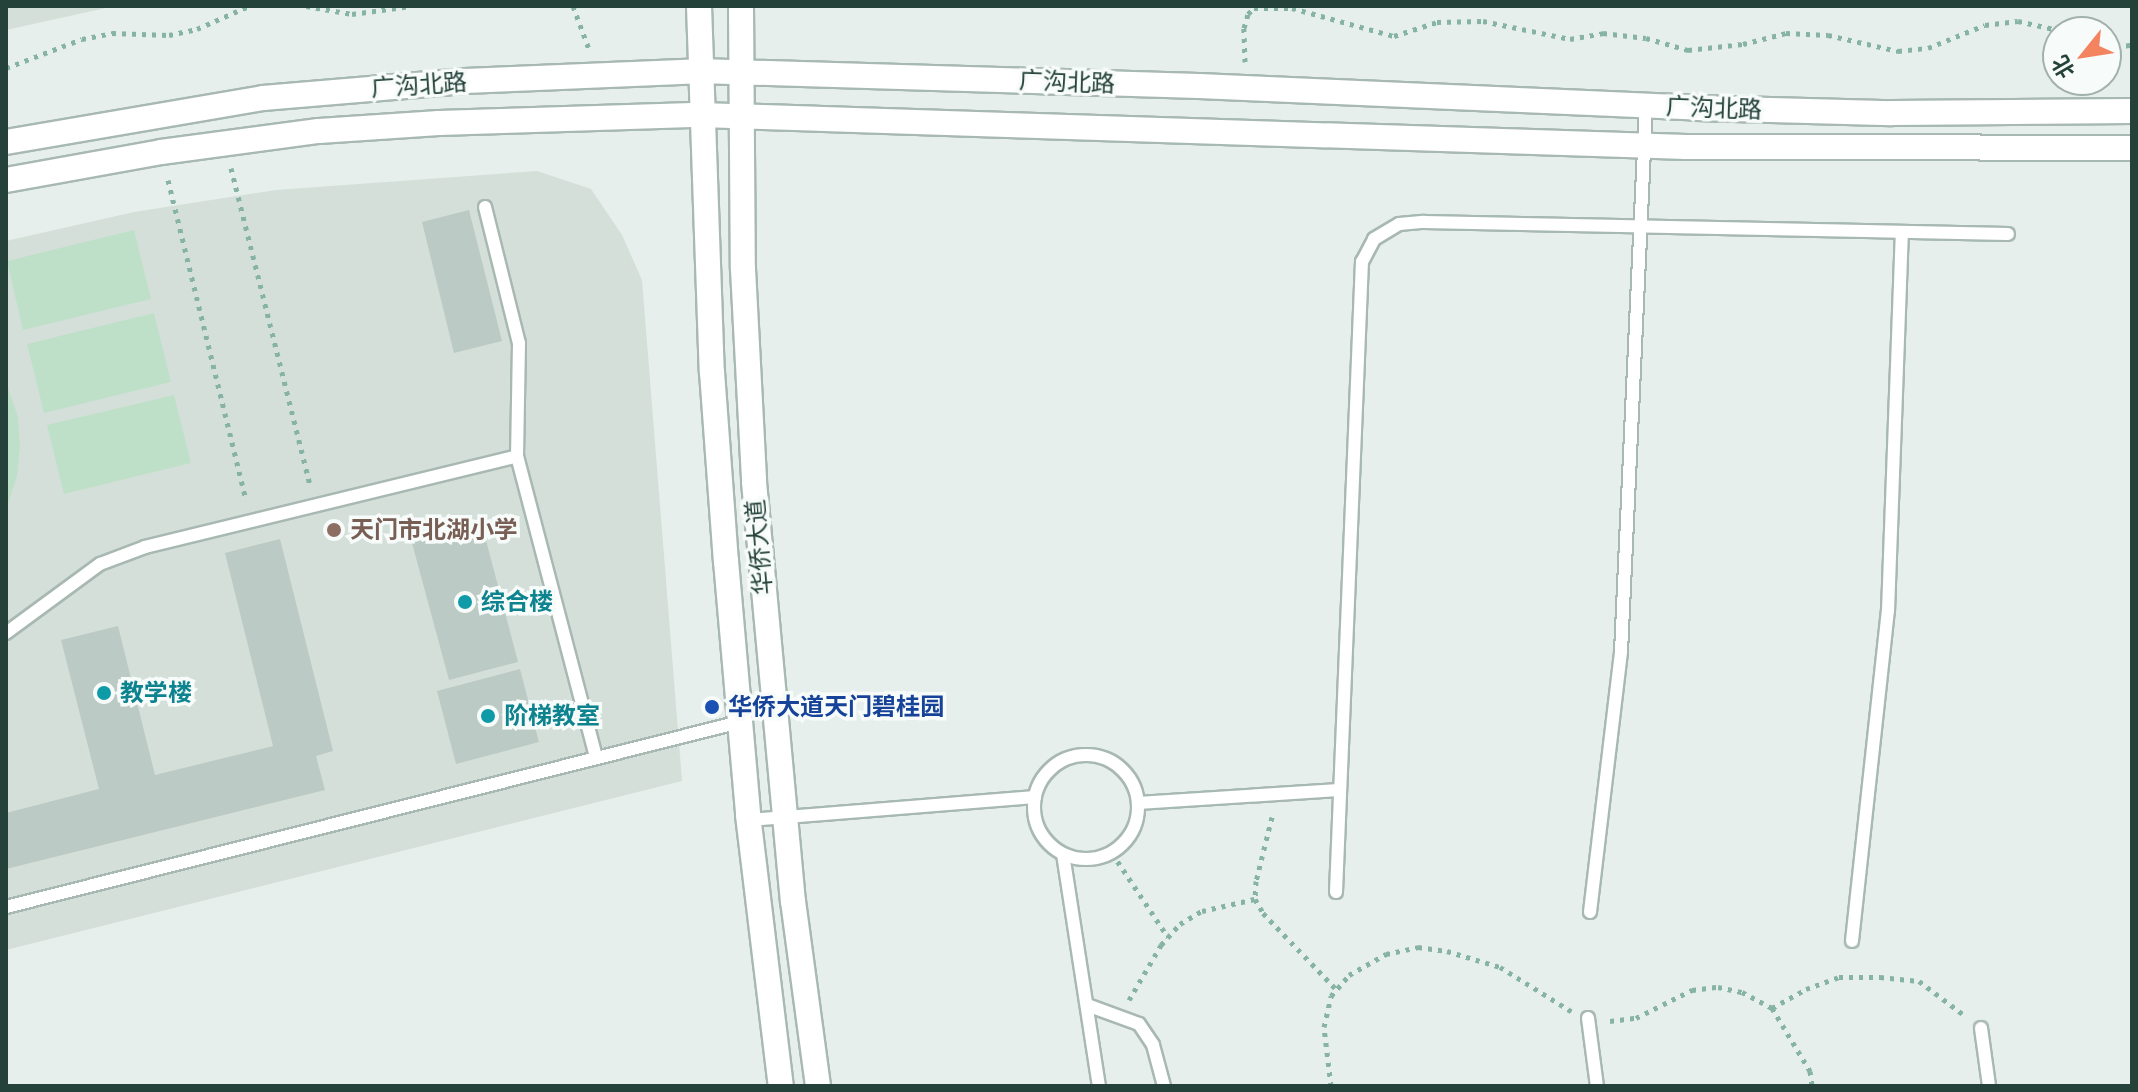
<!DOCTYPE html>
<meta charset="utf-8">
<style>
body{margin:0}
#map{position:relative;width:2138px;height:1092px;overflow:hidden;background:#e6efeb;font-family:"Public Sans","Noto Sans SC",sans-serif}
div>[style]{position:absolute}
.built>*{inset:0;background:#d4dfda}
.green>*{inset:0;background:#bfe0c8}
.building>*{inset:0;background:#bbcac4}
.path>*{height:5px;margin-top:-2.5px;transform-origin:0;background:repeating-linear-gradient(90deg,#86b3a5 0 4px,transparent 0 10px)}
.roads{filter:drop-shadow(2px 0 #a8b8b2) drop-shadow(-2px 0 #a8b8b2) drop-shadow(0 2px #a8b8b2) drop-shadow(0 -2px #a8b8b2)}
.service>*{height:12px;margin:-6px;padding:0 6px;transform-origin:6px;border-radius:6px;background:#fff}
.service>.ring{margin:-6px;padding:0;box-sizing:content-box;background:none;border:12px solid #fff;border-radius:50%}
.minor>*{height:24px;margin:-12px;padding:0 12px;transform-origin:12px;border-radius:12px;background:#fff}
.dots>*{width:22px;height:22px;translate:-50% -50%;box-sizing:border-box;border:4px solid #f7fbf9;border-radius:50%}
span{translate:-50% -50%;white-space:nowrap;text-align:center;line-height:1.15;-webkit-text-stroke:7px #f7fbf9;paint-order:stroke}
.street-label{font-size:24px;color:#24423a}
.education-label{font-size:24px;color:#785e54;font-weight:700}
.left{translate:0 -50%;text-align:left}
.culture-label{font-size:24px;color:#0d838f;font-weight:700}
.transit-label{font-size:24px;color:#164399;font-weight:700}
.frame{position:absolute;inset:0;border:8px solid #24423a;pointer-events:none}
.north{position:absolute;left:2042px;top:16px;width:80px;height:80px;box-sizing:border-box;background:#f7fbf9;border:2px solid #a3b1ad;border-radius:50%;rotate:240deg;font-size:22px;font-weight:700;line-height:32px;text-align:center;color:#24423a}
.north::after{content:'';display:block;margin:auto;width:28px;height:36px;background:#f4845f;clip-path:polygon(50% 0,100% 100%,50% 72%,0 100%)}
</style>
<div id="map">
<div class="built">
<div style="clip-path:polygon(6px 6px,115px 6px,6px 30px)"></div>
<div style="clip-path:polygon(537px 171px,591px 189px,622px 235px,642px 280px,682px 781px,6px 950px,6px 241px,134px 212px,276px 190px)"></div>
</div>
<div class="green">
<div style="clip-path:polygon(134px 230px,151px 299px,23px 330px,7px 261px)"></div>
<div style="clip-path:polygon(154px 313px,171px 382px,44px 413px,27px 344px)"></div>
<div style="clip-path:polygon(6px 381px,18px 417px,20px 447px,17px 476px,6px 510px)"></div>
<div style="clip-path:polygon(174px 395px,191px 463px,64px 494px,47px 425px)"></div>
</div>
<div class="building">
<div style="clip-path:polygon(469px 210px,502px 341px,454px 353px,422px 222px)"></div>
<div style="clip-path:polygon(482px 525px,518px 662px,449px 680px,412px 543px)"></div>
<div style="clip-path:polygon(280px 539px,333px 751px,316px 756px,325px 790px,6px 869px,6px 813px,99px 789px,61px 640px,118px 626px,155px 775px,273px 746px,225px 553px)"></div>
<div style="clip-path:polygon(520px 669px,539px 742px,456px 764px,437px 691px)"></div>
</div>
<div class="path">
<div style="left:306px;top:6px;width:47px;rotate:9.9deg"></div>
<div style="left:352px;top:14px;width:60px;rotate:-7.7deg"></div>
<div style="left:573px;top:6px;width:46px;rotate:69.6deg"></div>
<div style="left:2106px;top:48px;width:26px;rotate:-7deg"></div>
<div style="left:1245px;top:62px;width:34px;rotate:-92deg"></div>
<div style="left:1244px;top:28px;width:15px;rotate:-74deg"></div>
<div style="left:1248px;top:14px;width:8px;rotate:-45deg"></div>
<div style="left:1254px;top:8px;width:38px"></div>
<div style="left:1292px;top:8px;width:106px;rotate:15.4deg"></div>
<div style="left:1394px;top:36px;width:45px;rotate:-18deg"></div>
<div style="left:1437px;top:22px;width:46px;rotate:-1.2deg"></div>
<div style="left:1483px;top:21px;width:89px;rotate:11.7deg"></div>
<div style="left:1570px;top:39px;width:34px;rotate:-10deg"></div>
<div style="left:1603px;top:33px;width:43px;rotate:6.6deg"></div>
<div style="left:1646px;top:38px;width:44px;rotate:15.9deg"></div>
<div style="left:1688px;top:50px;width:55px;rotate:-6.2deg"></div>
<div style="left:1743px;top:44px;width:44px;rotate:-14.3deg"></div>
<div style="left:1786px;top:33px;width:42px;rotate:2.7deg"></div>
<div style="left:1828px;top:35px;width:72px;rotate:12.9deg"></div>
<div style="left:1898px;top:51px;width:30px;rotate:-6deg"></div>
<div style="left:1928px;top:48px;width:61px;rotate:-22deg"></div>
<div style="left:1985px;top:25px;width:33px;rotate:-7deg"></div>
<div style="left:2018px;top:21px;width:50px;rotate:12.7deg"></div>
<div style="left:6px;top:68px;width:81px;rotate:-20.9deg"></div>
<div style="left:82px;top:39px;width:31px;rotate:-11deg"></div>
<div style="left:112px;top:33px;width:57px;rotate:2deg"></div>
<div style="left:169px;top:35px;width:29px;rotate:-12deg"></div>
<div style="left:197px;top:29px;width:57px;rotate:-23.9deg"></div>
<div style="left:231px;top:168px;width:327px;rotate:76deg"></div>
<div style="left:168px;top:180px;width:330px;rotate:76.3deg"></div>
<div style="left:1272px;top:817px;width:66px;rotate:104deg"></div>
<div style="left:1256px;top:881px;width:18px;rotate:93deg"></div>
<div style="left:1255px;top:899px;width:16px;rotate:60deg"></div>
<div style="left:1263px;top:913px;width:104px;rotate:46.2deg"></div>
<div style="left:1112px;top:853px;width:101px;rotate:56.3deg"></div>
<div style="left:1129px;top:1000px;width:64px;rotate:-59.8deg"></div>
<div style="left:1161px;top:945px;width:28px;rotate:-48deg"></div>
<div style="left:1180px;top:924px;width:26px;rotate:-31deg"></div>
<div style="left:1202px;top:911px;width:54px;rotate:-12.8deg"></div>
<div style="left:1772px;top:1008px;width:39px;rotate:-29deg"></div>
<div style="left:1806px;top:989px;width:35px;rotate:-20deg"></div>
<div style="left:1839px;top:977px;width:41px"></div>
<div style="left:1880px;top:977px;width:39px;rotate:6deg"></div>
<div style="left:1919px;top:981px;width:56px;rotate:37.1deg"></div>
<div style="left:1610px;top:1021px;width:26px;rotate:-7deg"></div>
<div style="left:1636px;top:1018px;width:63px;rotate:-26.6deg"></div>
<div style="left:1692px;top:990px;width:26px;rotate:-7deg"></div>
<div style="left:1718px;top:987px;width:25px;rotate:12deg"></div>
<div style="left:1742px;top:992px;width:34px;rotate:28deg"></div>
<div style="left:1772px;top:1008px;width:74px;rotate:58.9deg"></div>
<div style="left:1810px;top:1071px;width:15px;rotate:82deg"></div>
<div style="left:1331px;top:1086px;width:59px;rotate:-96.8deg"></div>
<div style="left:1324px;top:1027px;width:32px;rotate:-77deg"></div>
<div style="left:1331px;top:996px;width:28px;rotate:-49deg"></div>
<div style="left:1349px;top:975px;width:43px;rotate:-29.6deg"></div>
<div style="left:1386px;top:954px;width:33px;rotate:-12deg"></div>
<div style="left:1418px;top:947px;width:29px;rotate:8deg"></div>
<div style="left:1447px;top:951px;width:55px;rotate:16.8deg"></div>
<div style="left:1500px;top:967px;width:84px;rotate:31.8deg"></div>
</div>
<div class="roads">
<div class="service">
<div style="left:485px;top:207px;width:140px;rotate:76deg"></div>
<div style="left:519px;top:343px;width:113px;rotate:91deg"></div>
<div style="left:6px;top:633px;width:117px;rotate:-36.3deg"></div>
<div style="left:100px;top:564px;width:48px;rotate:-20.7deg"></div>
<div style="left:145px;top:547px;width:383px;rotate:-13.7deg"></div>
<div style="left:517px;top:456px;width:312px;rotate:75.3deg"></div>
<div class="ring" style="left:1034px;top:755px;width:92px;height:92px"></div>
<div style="left:1138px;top:803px;width:201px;rotate:-3.7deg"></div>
<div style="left:749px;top:820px;width:287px;rotate:-4.6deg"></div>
<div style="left:1063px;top:854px;width:235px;rotate:81.2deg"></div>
<div style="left:1336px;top:892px;width:631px;rotate:-87.64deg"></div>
<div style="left:1362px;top:262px;width:26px;rotate:-62deg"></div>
<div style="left:1374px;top:239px;width:29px;rotate:-31deg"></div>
<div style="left:1399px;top:224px;width:25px;rotate:-5deg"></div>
<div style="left:1424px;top:222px;width:584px;rotate:1.18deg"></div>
<div style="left:6px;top:907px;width:757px;rotate:-14.15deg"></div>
<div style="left:1590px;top:912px;width:262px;rotate:-83.2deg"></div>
<div style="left:1621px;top:652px;width:547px;rotate:-87.38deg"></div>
<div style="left:1852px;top:941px;width:332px;rotate:-83.8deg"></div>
<div style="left:1888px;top:611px;width:379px;rotate:-87.9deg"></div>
<div style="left:1087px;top:1005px;width:55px;rotate:20.1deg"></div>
<div style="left:1139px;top:1024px;width:25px;rotate:56deg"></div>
<div style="left:1153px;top:1045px;width:42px;rotate:75deg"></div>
<div style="left:1588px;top:1018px;width:69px;rotate:82.5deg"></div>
<div style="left:1981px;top:1028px;width:59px;rotate:82.1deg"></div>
</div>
<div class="minor">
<div style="left:699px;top:6px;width:366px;rotate:88deg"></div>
<div style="left:712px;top:372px;width:190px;rotate:85.8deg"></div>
<div style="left:726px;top:561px;width:255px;rotate:85deg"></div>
<div style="left:748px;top:815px;width:273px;rotate:83.1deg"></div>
<div style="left:741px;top:6px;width:263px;rotate:89.6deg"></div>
<div style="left:743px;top:269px;width:213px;rotate:87deg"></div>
<div style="left:754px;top:482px;width:421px;rotate:84.7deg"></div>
<div style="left:793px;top:901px;width:187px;rotate:82.3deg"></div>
<div style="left:6px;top:142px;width:261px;rotate:-9.7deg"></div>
<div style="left:263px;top:98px;width:203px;rotate:-4.8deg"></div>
<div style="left:465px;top:81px;width:234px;rotate:-2.4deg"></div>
<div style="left:699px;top:71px;width:500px;rotate:1.72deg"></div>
<div style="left:1199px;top:86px;width:496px;rotate:2.5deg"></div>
<div style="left:1695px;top:108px;width:197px;rotate:1.5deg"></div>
<div style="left:1892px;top:113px;width:240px;rotate:-0.5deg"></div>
<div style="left:6px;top:180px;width:158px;rotate:-10.2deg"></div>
<div style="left:161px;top:152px;width:159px;rotate:-7.6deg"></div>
<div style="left:319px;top:131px;width:120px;rotate:-3.8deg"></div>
<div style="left:439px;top:123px;width:261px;rotate:-1.8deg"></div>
<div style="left:700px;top:115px;width:987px;rotate:1.86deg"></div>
<div style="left:1686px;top:147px;width:446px;rotate:0.1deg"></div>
</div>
</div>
<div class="dots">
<div style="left:334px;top:530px;background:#8d6e63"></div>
<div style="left:465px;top:602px;background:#0f9aa8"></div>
<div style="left:104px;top:693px;background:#0f9aa8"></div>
<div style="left:712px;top:707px;background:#1a4fb4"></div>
<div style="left:488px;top:716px;background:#0f9aa8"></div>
</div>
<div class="street-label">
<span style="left:1067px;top:82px;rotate:2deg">广沟北路</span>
<span style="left:419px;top:85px;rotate:-4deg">广沟北路</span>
<span style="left:1714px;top:108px;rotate:2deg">广沟北路</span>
<span style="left:759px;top:547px;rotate:-95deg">华侨大道</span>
</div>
<div class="education-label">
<span class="left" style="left:350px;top:530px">天门市北湖小学</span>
</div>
<div class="culture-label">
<span class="left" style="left:481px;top:602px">综合楼</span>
<span class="left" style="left:120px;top:693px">教学楼</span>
<span class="left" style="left:504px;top:716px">阶梯教室</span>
</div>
<div class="transit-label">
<span class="left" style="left:728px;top:707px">华侨大道天门碧桂园</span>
</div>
<div class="frame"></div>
<div class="north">北</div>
</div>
